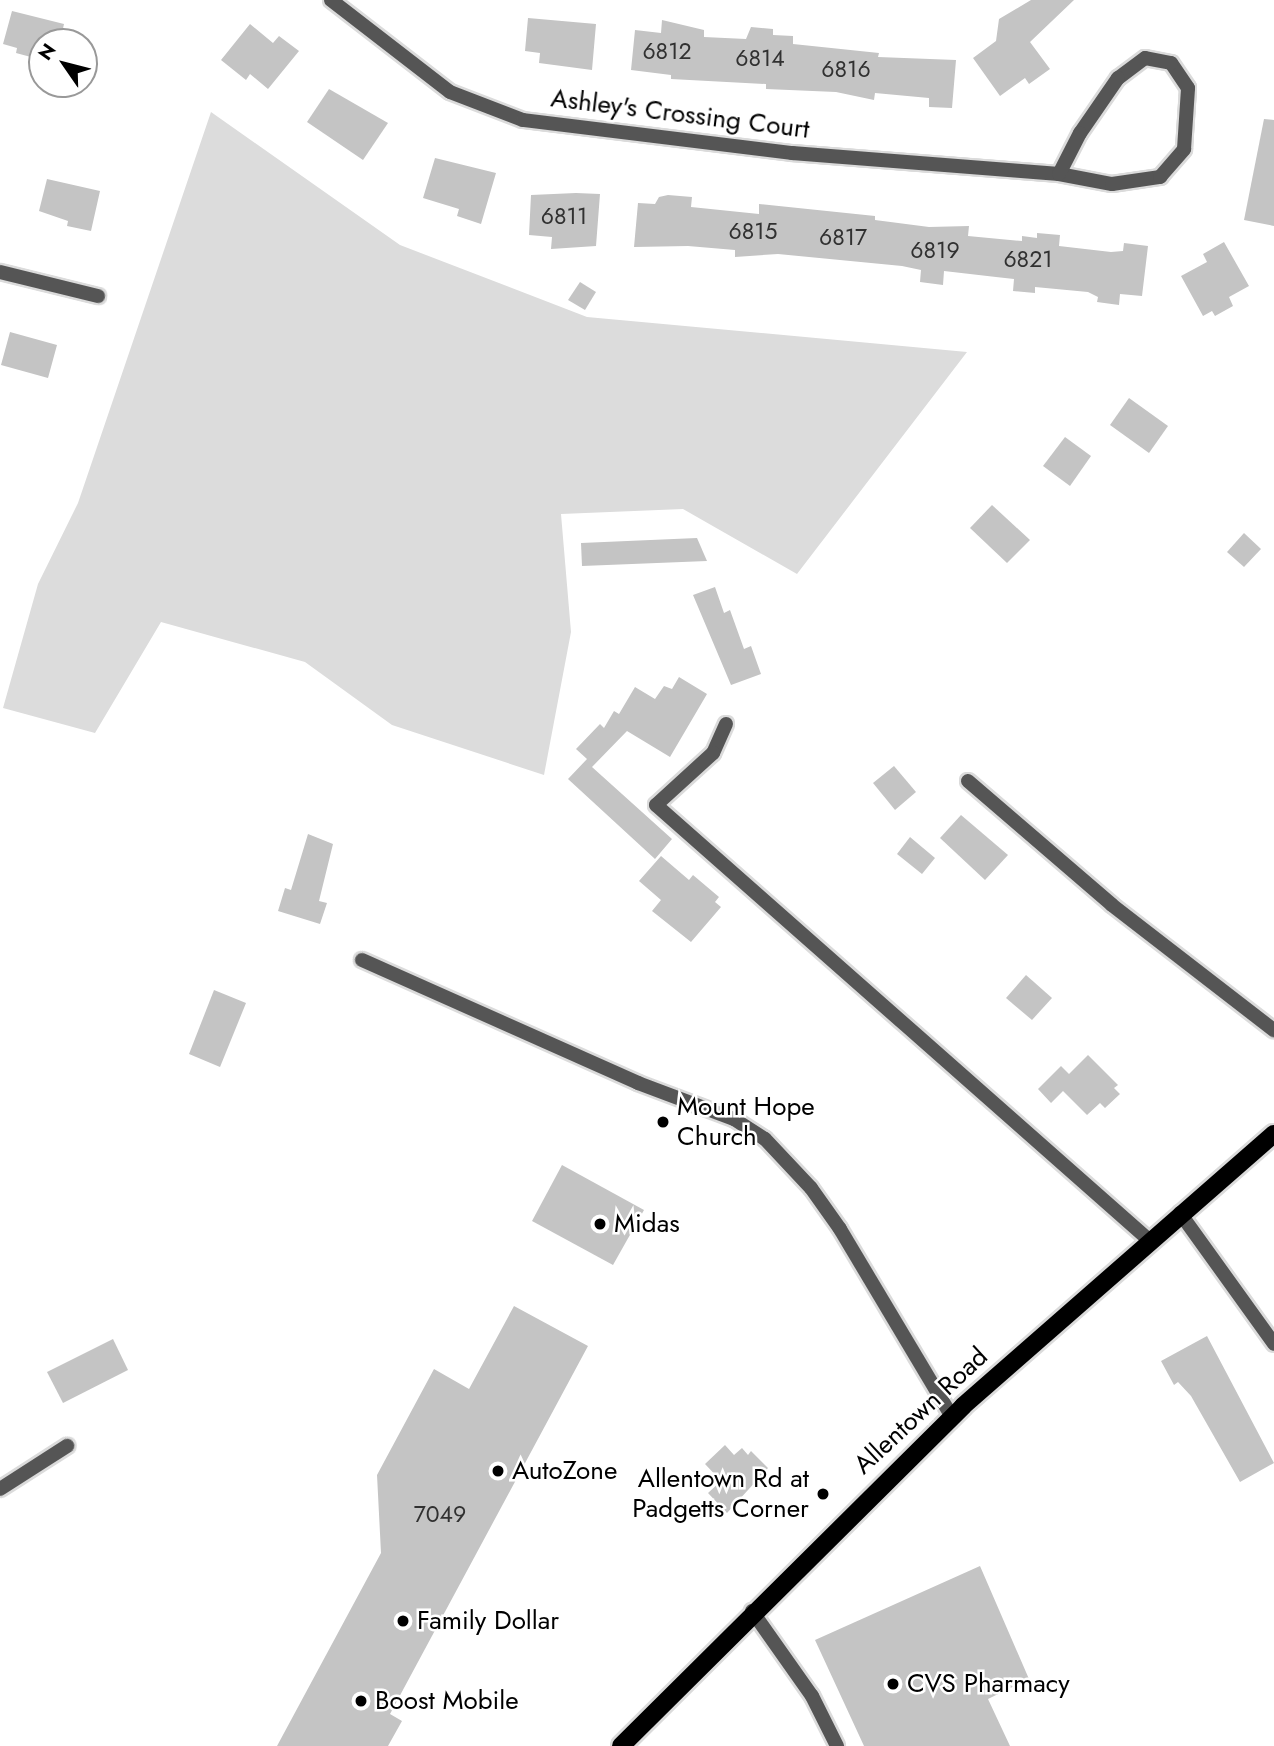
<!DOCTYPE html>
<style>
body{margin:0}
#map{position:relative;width:1274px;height:1746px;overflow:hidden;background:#fff;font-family:Jost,sans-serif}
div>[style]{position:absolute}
.green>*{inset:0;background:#dcdcdc}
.building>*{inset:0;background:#c4c4c4}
.roads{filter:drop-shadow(2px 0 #dbdbdb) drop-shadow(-2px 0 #dbdbdb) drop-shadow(0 2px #dbdbdb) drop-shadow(0 -2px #dbdbdb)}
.service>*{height:14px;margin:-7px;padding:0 7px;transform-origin:7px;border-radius:7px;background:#555}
.minor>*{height:14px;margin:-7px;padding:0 7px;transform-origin:7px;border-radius:7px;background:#555}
.primary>*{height:18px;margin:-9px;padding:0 9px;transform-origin:9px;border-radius:9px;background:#000}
.dots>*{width:19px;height:19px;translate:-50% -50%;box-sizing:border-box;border:4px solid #fff;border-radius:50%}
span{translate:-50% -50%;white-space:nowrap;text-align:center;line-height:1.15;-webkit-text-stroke:5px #fff;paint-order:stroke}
.number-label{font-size:23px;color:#313131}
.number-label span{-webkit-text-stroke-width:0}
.street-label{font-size:26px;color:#000}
.poi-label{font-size:26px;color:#000}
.left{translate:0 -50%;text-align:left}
.right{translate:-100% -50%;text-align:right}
.north{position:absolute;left:28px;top:28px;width:70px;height:70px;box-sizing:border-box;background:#fff;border:2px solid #999;border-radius:50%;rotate:305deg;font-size:19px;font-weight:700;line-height:28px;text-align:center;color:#000}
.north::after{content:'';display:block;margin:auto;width:24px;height:32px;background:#000;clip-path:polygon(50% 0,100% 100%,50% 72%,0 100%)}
</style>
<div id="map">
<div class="green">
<div style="clip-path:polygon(211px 112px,400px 245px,587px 317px,967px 352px,797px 574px,683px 509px,561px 514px,571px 632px,544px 775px,392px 725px,305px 662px,161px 622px,95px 733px,3px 708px,38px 584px,78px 503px)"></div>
</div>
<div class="building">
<div style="clip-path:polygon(1031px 0,1074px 0,1030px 42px,1050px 69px,1029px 84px,1025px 78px,1000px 96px,973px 58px,996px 41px,999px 19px)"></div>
<div style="clip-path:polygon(12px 11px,64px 24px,60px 42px,42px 42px,42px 60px,16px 53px,17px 48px,3px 44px)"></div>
<div style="clip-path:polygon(528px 18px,596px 24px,592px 70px,539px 63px,540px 53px,525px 51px)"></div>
<div style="clip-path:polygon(662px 20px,704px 30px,704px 37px,746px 39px,751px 27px,773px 29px,773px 35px,793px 36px,793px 44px,879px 53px,878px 57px,956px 60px,952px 108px,929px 107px,929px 98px,875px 93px,874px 100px,836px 92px,766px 89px,766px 84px,671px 79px,671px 75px,631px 70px,635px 30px,661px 33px)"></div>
<div style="clip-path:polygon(250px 24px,273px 43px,279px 36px,299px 51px,268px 89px,250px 74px,246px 80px,221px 60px)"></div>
<div style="clip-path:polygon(329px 89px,388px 123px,363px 160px,307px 122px)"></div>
<div style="clip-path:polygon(1264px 119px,1274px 120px,1274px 226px,1244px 220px)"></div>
<div style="clip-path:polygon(435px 158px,496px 173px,481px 224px,457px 216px,459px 209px,423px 198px)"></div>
<div style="clip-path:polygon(47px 179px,100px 191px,91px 231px,67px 226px,68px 221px,39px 211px)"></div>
<div style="clip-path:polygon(576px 193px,600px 194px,596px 246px,551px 249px,552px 237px,529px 235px,531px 195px)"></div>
<div style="clip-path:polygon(668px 195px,692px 197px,691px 207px,759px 214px,759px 204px,875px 216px,875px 220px,929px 227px,969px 226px,968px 236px,1022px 241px,1022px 236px,1037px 238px,1037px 233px,1060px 235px,1059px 246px,1111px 252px,1123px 251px,1124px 243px,1148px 246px,1142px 296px,1120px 294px,1119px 305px,1097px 302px,1098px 297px,1088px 292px,1035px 287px,1035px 293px,1013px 291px,1014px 279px,996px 277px,944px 271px,943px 285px,920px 282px,921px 270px,902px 266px,778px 254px,735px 257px,735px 250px,688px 246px,634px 247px,638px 203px,655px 204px,659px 197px)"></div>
<div style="clip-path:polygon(1224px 242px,1249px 286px,1229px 297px,1233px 306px,1215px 316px,1212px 311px,1203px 316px,1181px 276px,1207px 262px,1203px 254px)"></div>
<div style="clip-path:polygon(580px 282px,596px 292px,585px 310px,568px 300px)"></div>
<div style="clip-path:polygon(10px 332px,57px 345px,48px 378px,1px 365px)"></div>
<div style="clip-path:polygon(1129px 398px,1168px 426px,1149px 453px,1110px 425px)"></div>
<div style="clip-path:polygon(1065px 437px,1091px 456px,1070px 486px,1043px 466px)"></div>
<div style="clip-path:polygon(992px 505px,1030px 540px,1007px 563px,970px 528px)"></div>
<div style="clip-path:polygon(1244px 533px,1261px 549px,1244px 567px,1227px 552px)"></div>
<div style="clip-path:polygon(697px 538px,707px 561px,582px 566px,581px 543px)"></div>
<div style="clip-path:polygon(715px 587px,724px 613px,730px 610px,744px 649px,751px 646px,761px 674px,731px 685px,693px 595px)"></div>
<div style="clip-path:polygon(679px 677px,707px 694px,670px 757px,627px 731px,592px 767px,672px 839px,655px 859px,568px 779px,587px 759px,576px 749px,600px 724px,604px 728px,614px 711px,619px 714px,635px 687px,655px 699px,664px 686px,672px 689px)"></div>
<div style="clip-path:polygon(894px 766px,916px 792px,895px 810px,873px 783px)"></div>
<div style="clip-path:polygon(961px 815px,1008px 855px,985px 880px,940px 838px)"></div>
<div style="clip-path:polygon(308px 834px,333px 844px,319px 901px,327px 903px,320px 924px,278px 911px,285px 888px,291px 890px)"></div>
<div style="clip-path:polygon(910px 837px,935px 858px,922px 874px,897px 854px)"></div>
<div style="clip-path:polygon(661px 856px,689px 880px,693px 875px,719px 897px,715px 902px,721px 907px,691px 942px,652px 911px,661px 900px,639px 881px)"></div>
<div style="clip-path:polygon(1026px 975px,1052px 998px,1032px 1020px,1006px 998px)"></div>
<div style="clip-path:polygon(214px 990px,246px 1003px,220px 1067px,189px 1054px)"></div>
<div style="clip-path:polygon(1088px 1055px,1118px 1085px,1114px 1088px,1120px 1094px,1105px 1108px,1100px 1103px,1087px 1115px,1063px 1091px,1051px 1103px,1038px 1089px,1061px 1066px,1069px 1074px)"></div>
<div style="clip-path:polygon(562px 1165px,644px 1210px,613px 1265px,532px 1221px)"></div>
<div style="clip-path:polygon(514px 1306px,588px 1346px,390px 1714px,402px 1721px,388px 1746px,277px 1746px,381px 1553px,377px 1475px,434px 1369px,469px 1389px)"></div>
<div style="clip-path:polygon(1207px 1336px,1274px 1463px,1240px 1482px,1191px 1396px,1178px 1382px,1174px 1385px,1161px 1361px)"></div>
<div style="clip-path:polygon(113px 1339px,128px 1370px,63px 1403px,47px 1372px)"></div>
<div style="clip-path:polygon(725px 1445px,734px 1455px,742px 1448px,748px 1455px,751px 1451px,768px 1468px,727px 1513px,708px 1493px,721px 1481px,705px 1464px)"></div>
<div style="clip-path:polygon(980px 1566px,1029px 1679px,988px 1699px,1010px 1746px,864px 1746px,815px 1640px)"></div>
</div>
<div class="roads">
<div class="service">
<div style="left:726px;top:724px;width:32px;rotate:114deg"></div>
<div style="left:713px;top:753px;width:77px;rotate:137.6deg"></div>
<div style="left:656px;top:805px;width:657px;rotate:41.42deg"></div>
<div style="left:968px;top:781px;width:190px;rotate:40.7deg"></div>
<div style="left:1112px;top:905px;width:205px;rotate:37.7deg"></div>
<div style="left:362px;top:960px;width:302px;rotate:24deg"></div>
<div style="left:638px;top:1083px;width:103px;rotate:20.6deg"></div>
<div style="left:734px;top:1119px;width:37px;rotate:33deg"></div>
<div style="left:765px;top:1139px;width:67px;rotate:46.8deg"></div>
<div style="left:811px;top:1188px;width:50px;rotate:54.7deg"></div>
<div style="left:840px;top:1229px;width:219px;rotate:59.2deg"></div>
<div style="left:0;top:1489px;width:80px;rotate:-32.7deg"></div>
<div style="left:752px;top:1611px;width:104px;rotate:54.8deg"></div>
<div style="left:812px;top:1696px;width:56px;rotate:63.4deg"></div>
</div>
<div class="minor">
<div style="left:331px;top:0;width:150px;rotate:37.7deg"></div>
<div style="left:450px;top:92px;width:78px;rotate:21deg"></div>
<div style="left:523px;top:120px;width:271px;rotate:7deg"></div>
<div style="left:792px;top:153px;width:268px;rotate:4.5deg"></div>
<div style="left:1059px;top:174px;width:54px;rotate:10.7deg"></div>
<div style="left:1112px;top:184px;width:49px;rotate:-8.3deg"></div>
<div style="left:1160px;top:177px;width:37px;rotate:-49deg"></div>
<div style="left:1184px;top:149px;width:61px;rotate:-86.2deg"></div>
<div style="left:1188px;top:88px;width:30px;rotate:-124deg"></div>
<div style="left:1171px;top:63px;width:26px;rotate:-169deg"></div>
<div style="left:1145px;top:58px;width:34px;rotate:143deg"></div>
<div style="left:1118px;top:78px;width:67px;rotate:124.6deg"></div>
<div style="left:1080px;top:133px;width:46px;rotate:117.1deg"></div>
<div style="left:0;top:272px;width:101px;rotate:13.8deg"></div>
<div style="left:1180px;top:1213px;width:161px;rotate:54.3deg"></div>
</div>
<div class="primary">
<div style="left:621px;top:1746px;width:482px;rotate:-44.8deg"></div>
<div style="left:963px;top:1406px;width:413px;rotate:-41.2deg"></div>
</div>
</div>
<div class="dots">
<div style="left:663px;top:1122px;background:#000"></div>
<div style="left:600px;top:1224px;background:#000"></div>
<div style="left:498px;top:1471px;background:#000"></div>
<div style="left:823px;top:1494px;background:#000"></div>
<div style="left:403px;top:1621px;background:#000"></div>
<div style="left:893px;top:1684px;background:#000"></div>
<div style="left:361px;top:1701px;background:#000"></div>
</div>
<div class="number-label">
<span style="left:667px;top:51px">6812</span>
<span style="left:760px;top:58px">6814</span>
<span style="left:846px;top:69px">6816</span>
<span style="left:564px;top:216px">6811</span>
<span style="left:753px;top:231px">6815</span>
<span style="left:843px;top:237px">6817</span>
<span style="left:935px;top:250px">6819</span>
<span style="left:1028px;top:259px">6821</span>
<span style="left:440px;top:1514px">7049</span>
</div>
<div class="street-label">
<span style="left:680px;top:114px;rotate:7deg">Ashley's Crossing Court</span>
<span style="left:921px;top:1411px;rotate:-43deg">Allentown Road</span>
</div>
<div class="poi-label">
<span class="left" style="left:677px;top:1122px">Mount Hope<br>Church</span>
<span class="left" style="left:614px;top:1224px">Midas</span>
<span class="left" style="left:512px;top:1471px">AutoZone</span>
<span class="right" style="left:809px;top:1494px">Allentown Rd at<br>Padgetts Corner</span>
<span class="left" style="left:417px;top:1621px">Family Dollar</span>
<span class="left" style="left:907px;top:1684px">CVS Pharmacy</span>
<span class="left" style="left:375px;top:1701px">Boost Mobile</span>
</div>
<div class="north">N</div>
</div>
